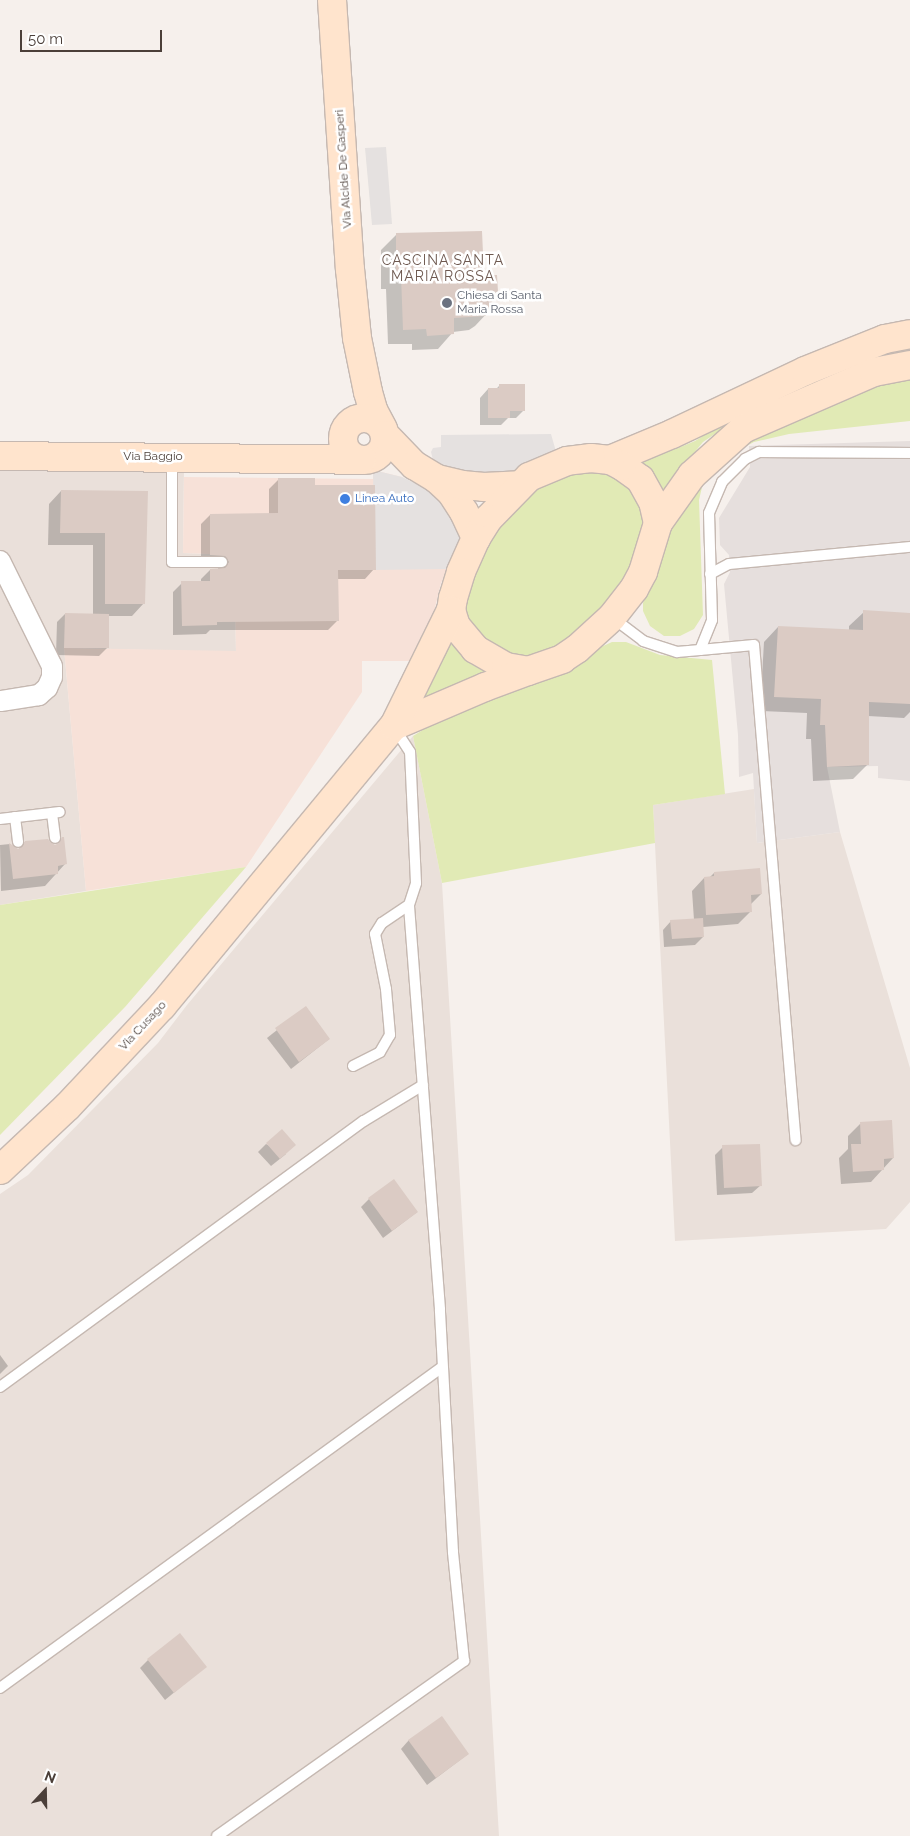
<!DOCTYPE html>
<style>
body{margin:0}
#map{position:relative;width:910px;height:1836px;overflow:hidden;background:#f6f0ec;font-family:Raleway,sans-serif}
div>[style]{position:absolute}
.residential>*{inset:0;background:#eae0da}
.commercial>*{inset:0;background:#f7e1d8}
.industrial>*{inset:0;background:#e6dfdd}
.green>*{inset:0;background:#e1eab5}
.parking>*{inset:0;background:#e5e1e0}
.shadow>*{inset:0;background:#0003}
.building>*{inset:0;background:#dbcbc4}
.roads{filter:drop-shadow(1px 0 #c5b8b1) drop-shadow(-1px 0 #c5b8b1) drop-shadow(0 1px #c5b8b1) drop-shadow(0 -1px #c5b8b1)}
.lane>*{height:10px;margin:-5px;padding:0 5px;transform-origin:5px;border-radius:5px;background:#fff}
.street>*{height:20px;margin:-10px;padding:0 10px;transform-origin:10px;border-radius:10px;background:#fff}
.secondary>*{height:28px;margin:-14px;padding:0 14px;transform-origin:14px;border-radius:14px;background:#ffe4cd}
.secondary>.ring{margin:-14px;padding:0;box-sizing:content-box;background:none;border:28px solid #ffe4cd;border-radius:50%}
.dots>*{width:14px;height:14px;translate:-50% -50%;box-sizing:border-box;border:2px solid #fff;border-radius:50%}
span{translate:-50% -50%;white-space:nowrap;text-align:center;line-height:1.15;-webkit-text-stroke:5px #fff;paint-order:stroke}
.street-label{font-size:12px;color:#4b3f39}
.worship-label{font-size:12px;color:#5b616d}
.left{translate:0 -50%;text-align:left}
.shop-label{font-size:12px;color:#366cbe}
.neighbourhood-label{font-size:14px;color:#6e5950;letter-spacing:1px}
.north{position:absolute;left:20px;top:1766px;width:50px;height:50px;-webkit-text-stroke:4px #fff;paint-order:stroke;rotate:21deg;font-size:14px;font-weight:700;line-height:20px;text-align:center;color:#4b3f39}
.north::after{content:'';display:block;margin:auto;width:18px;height:22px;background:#4b3f39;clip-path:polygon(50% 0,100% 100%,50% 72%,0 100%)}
.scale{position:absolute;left:20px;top:30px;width:142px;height:22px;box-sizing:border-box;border:2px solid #4b3f39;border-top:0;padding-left:6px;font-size:15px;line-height:18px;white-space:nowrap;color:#4b3f39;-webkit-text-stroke:4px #fff;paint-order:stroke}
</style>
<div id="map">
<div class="residential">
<div style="clip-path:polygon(0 467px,184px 468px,183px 553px,234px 555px,236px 652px,64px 648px,86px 891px,0 905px)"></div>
<div style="clip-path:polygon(413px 736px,442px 883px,499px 1836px,0 1836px,0 1194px,28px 1175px,158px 1043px,187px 1005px)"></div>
<div style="clip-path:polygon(754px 789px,757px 843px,840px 832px,910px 1068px,910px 1202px,886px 1229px,675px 1241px,653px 805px)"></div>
</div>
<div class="commercial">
<div style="clip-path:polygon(373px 470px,402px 477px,452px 559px,441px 583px,433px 616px,414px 661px,362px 661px,362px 692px,246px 867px,86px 891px,64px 648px,236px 651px,234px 555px,183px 553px,184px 477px,373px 479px)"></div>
</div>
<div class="industrial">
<div style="clip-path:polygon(910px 441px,910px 781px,878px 778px,878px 766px,827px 767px,840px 832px,757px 843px,753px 773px,739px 777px,738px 735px,724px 584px,730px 572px,729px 555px,720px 545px,719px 518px,750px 467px,749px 446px)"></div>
</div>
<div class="green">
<div style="clip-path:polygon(910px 346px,910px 350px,872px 360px,823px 378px,747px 412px,703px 442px,675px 476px,664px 497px,637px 458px,678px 448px,695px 441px,745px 410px,871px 357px)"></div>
<div style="clip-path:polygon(910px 376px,910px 421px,789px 434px,754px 442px,729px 455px,703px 483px,699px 500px,703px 615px,694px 629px,680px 636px,664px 636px,650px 626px,643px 611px,643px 603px,677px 515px,689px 492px,741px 443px,862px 390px)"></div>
<div style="clip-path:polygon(591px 470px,606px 472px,631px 487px,641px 507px,646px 523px,638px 550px,624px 582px,603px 609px,582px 629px,556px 648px,528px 659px,510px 655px,483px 640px,467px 621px,464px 609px,479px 561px,498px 527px,536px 487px,570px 473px)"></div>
<div style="clip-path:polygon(451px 641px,460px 654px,471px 664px,489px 674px,412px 705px)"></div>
<div style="clip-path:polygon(612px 642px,626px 642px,660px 655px,712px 660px,725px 794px,653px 805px,655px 843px,442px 883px,413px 736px,439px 720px)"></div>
<div style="clip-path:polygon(246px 867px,125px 1007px,0 1135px,0 905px)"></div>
</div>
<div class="parking">
<div style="clip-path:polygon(386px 147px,392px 224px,372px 225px,365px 148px)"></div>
<div style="clip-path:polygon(551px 434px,557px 455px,505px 479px,465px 476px,433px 460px,431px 452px,433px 448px,441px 447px,441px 435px)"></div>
<div style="clip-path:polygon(373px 470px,402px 477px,440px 495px,460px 532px,460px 541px,447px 569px,375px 570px)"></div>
</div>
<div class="shadow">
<div style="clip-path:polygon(396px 235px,482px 276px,496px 292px,490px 298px,490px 310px,475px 326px,469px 330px,453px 332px,438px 349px,412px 350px,412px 344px,388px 344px,386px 289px,381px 289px,381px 250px)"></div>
<div style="clip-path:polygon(499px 386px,524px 410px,516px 418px,508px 418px,501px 425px,480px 425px,480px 398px,488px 389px,496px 389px)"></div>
<div style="clip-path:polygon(278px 480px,313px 486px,374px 569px,365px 579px,337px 579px,337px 621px,328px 630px,210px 630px,206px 634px,173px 635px,173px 592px,182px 583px,201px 582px,201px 579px,210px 570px,219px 570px,216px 565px,201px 564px,201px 524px,210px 515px,269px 515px,269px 489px)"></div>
<div style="clip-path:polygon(61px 491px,146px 533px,144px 603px,132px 616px,108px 616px,107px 648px,99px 656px,56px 655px,57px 622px,65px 614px,93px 615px,93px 545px,48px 545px,49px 504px)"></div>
<div style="clip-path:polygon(864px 612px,910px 614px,910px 712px,904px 718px,868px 716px,868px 764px,853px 779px,813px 781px,811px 739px,806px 739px,807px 713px,760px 711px,764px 642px,778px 627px,849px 631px,849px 626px)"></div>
<div style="clip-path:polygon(25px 842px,56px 846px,65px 864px,45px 886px,1px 891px,0 845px,10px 844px,18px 850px)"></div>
<div style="clip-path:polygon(714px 873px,761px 894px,750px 905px,750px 912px,738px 924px,703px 927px,703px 937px,695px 945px,664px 947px,663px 930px,671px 921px,694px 920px,692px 891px,704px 878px,710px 877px)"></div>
<div style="clip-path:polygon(306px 1007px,329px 1039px,291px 1069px,267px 1038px)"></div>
<div style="clip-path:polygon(891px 1121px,893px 1158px,871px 1182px,841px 1184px,839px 1158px,848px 1149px,848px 1136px,860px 1124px)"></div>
<div style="clip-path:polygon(266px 1144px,286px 1154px,271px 1166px,258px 1152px)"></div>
<div style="clip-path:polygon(723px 1147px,761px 1185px,752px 1193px,717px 1195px,715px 1155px)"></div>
<div style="clip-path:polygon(369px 1199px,417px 1212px,383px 1238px,361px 1207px)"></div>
<div style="clip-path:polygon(0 1355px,8px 1366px,0 1374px)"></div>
<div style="clip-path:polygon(148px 1660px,205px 1667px,165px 1700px,140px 1668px)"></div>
<div style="clip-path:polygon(409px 1740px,468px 1754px,427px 1785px,401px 1749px)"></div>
</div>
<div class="building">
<div style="clip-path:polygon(482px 231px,484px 275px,497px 275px,498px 292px,492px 292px,491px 311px,485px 316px,454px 318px,454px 334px,427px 336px,426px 329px,403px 330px,401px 275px,396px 275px,396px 233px)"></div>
<div style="clip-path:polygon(499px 384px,525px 384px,525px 411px,510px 411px,510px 418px,488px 418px,488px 388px,499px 388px)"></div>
<div style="clip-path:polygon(278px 478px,315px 478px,315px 485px,375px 485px,376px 570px,338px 570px,339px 621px,217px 622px,217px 625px,182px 626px,181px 581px,210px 581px,210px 569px,225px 568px,229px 562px,225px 556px,210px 555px,210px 514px,278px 513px)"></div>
<div style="clip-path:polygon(61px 490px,148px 491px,145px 604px,105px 604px,105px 533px,60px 533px)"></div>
<div style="clip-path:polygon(863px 610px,910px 613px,910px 704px,869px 702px,869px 765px,827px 767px,825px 725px,820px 725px,821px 699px,774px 697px,778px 626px,863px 630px)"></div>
<div style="clip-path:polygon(65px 613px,109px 614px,109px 648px,64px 648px)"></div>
<div style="clip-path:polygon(62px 837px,64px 837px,67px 864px,58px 866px,58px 874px,13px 879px,9px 843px,18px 849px,22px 847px,25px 841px,48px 839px,50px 842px,55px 845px,59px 843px)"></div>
<div style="clip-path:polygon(760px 868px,762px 894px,751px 895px,752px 912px,706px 915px,704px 877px,714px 876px,714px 872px)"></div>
<div style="clip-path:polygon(703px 918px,704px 937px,672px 939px,670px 920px)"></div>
<div style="clip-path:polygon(306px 1006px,330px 1039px,299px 1062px,275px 1028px)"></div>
<div style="clip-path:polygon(892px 1120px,894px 1158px,884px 1159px,884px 1170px,853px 1172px,851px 1144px,861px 1144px,860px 1122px)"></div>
<div style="clip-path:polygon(282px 1129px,296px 1145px,280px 1159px,266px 1143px)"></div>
<div style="clip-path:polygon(760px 1144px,762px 1186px,724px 1188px,722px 1145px)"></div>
<div style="clip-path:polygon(394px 1179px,418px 1212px,392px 1231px,368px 1198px)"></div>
<div style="clip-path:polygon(180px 1633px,207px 1667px,174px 1693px,147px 1659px)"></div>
<div style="clip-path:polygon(442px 1716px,469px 1754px,436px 1778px,408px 1740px)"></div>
</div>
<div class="roads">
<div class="lane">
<div style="left:172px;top:458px;width:104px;rotate:90deg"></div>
<div style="left:172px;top:562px;width:50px"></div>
<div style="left:710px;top:574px;width:21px;rotate:-28deg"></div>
<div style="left:729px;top:564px;width:182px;rotate:-5.4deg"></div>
<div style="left:613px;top:618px;width:38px;rotate:37deg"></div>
<div style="left:643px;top:641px;width:36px;rotate:18deg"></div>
<div style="left:677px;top:652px;width:23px;rotate:-5deg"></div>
<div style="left:700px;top:650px;width:32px;rotate:-68deg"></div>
<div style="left:712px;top:620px;width:107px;rotate:-91.6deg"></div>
<div style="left:709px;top:513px;width:34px;rotate:-67deg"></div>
<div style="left:722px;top:482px;width:33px;rotate:-45deg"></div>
<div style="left:745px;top:459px;width:16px;rotate:-27deg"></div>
<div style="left:759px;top:452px;width:151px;rotate:0.4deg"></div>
<div style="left:700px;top:650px;width:54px;rotate:-5.3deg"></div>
<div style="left:754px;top:645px;width:497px;rotate:85.2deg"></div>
<div style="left:52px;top:813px;width:25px;rotate:83deg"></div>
<div style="left:15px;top:817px;width:25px;rotate:83deg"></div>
<div style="left:0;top:819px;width:60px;rotate:-6.7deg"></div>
<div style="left:353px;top:1066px;width:30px;rotate:-27deg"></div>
<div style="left:380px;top:1052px;width:20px;rotate:-60deg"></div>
<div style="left:390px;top:1035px;width:46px;rotate:-95deg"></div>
<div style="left:386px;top:989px;width:56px;rotate:-101.3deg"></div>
<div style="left:375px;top:934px;width:13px;rotate:-58deg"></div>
<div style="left:382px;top:923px;width:32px;rotate:-34deg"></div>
<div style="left:0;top:1387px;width:451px;rotate:-36.2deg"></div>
<div style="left:364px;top:1121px;width:69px;rotate:-31.4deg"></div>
<div style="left:0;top:1688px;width:545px;rotate:-35.97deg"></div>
<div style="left:217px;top:1836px;width:303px;rotate:-35.3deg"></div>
<div style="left:464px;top:1661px;width:110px;rotate:-95.8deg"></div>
<div style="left:453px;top:1552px;width:243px;rotate:-93.1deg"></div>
<div style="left:440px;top:1309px;width:405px;rotate:-94.4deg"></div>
<div style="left:409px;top:905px;width:23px;rotate:-72deg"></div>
<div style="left:416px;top:883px;width:131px;rotate:-92.6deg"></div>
<div style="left:410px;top:752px;width:30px;rotate:-123deg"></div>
</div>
<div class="street">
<div style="left:0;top:561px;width:117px;rotate:63.7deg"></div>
<div style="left:52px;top:666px;width:11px;rotate:90deg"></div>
<div style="left:52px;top:677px;width:12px;rotate:114deg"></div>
<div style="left:47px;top:688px;width:11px;rotate:139deg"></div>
<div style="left:39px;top:695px;width:39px;rotate:171deg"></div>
</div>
<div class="secondary">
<div style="left:332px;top:0;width:270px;rotate:86.2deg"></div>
<div style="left:350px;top:269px;width:69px;rotate:84.2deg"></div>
<div style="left:357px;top:338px;width:55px;rotate:78.5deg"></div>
<div style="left:368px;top:392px;width:19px;rotate:74deg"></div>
<div style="left:373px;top:410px;width:21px;rotate:62deg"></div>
<div class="ring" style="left:343px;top:418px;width:14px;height:14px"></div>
<div style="left:385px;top:435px;width:42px;rotate:46deg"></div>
<div style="left:414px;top:465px;width:27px;rotate:31deg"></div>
<div style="left:437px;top:479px;width:19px;rotate:43deg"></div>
<div style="left:451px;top:492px;width:24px;rotate:57deg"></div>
<div style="left:464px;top:512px;width:29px;rotate:65deg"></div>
<div style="left:0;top:456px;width:362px;rotate:0.6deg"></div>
<div style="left:610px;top:460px;width:67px;rotate:-22.8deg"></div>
<div style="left:672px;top:434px;width:147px;rotate:-25.3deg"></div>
<div style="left:805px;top:371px;width:86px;rotate:-21.8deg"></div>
<div style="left:885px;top:339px;width:25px;rotate:-11deg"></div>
<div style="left:437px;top:479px;width:26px;rotate:13deg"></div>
<div style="left:462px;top:485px;width:22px;rotate:5deg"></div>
<div style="left:484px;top:487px;width:35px;rotate:-3deg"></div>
<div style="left:658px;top:523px;width:22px;rotate:-103deg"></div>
<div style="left:653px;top:502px;width:26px;rotate:-119deg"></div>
<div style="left:640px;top:479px;width:22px;rotate:-144deg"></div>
<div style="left:622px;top:466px;width:13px;rotate:-153deg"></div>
<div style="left:610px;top:460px;width:19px;rotate:-174deg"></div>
<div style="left:591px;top:458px;width:24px;rotate:173deg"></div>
<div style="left:567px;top:461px;width:41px;rotate:157.2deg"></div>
<div style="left:529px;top:477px;width:59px;rotate:134.3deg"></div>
<div style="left:488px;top:519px;width:22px;rotate:122deg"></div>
<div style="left:476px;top:538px;width:37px;rotate:114deg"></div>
<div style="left:461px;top:572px;width:27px;rotate:107deg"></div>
<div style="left:453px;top:598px;width:12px;rotate:99deg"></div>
<div style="left:451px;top:610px;width:17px;rotate:73deg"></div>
<div style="left:456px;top:626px;width:30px;rotate:50deg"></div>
<div style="left:475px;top:649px;width:36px;rotate:30deg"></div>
<div style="left:506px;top:667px;width:22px;rotate:10deg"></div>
<div style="left:528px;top:671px;width:36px;rotate:-19deg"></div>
<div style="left:562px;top:659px;width:18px;rotate:-34deg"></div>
<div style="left:577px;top:649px;width:47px;rotate:-42.4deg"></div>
<div style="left:612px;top:617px;width:36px;rotate:-52deg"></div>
<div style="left:634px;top:589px;width:19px;rotate:-62deg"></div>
<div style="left:643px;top:572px;width:51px;rotate:-73deg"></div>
<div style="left:658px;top:523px;width:59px;rotate:-54.7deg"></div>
<div style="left:692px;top:475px;width:69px;rotate:-42deg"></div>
<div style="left:743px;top:429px;width:143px;rotate:-23.5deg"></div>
<div style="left:874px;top:372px;width:37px;rotate:-11deg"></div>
<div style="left:394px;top:726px;width:99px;rotate:-23.2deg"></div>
<div style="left:485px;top:687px;width:46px;rotate:-20.4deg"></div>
<div style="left:0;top:1170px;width:93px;rotate:-43.3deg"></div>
<div style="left:68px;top:1106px;width:137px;rotate:-46.8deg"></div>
<div style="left:162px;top:1006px;width:364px;rotate:-50.4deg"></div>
<div style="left:394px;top:726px;width:129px;rotate:-63.8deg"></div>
</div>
</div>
<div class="dots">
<div style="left:447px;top:303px;background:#6b7280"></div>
<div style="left:345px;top:499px;background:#3f7fe0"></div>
</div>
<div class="street-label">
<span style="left:344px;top:169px;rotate:-94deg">Via Alcide De Gasperi</span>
<span style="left:153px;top:457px">Via Baggio</span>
<span style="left:143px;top:1026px;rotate:-47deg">Via Cusago</span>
</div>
<div class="worship-label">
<span class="left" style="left:457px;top:303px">Chiesa di Santa<br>Maria Rossa</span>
</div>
<div class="shop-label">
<span class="left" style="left:355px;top:499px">Linea Auto</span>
</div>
<div class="neighbourhood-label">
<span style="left:443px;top:268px">CASCINA SANTA<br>MARIA ROSSA</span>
</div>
<div class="north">N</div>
<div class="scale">50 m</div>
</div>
